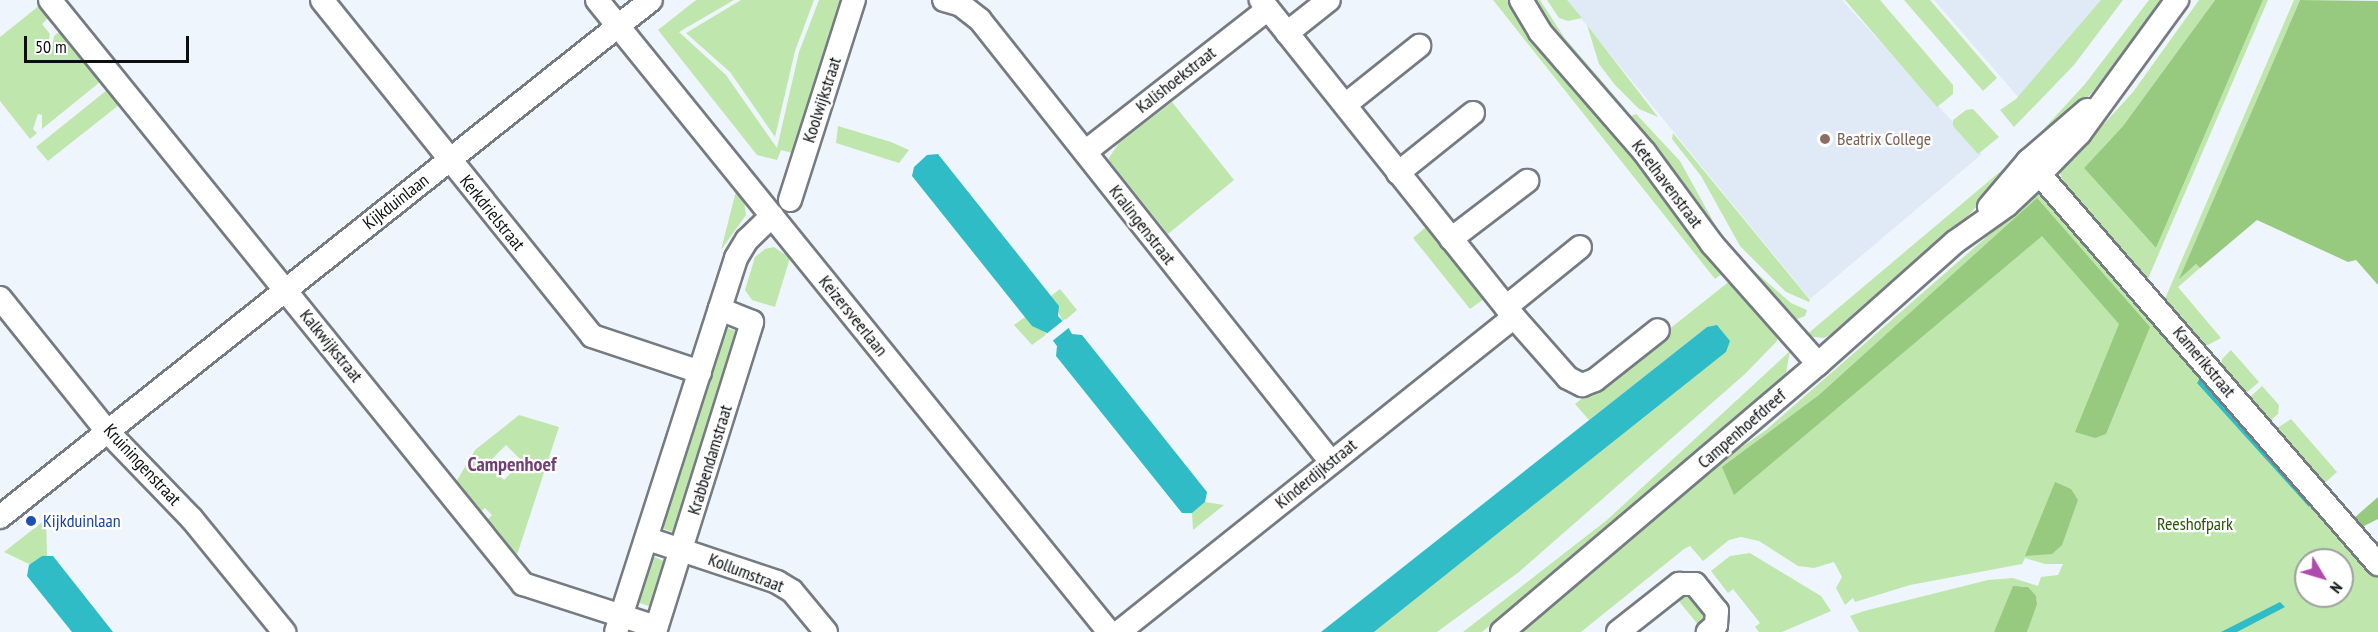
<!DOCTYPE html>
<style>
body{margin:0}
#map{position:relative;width:2378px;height:632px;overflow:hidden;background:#eff5fc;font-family:"PT Sans Narrow",sans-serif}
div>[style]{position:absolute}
.built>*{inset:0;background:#dfeaf6}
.green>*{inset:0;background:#bfe7ad}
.forest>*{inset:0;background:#97ca7f}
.water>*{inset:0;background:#30bcc6}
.pier>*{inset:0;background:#eff5fc}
.roads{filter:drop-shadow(2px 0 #767b82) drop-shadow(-2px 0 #767b82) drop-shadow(0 2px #767b82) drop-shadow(0 -2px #767b82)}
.minor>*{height:22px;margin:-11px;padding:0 11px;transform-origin:11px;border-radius:11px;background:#fff}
.dots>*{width:16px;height:16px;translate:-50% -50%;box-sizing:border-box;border:3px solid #fff;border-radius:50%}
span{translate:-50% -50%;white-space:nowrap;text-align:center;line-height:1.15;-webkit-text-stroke:4.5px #fff;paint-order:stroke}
.street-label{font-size:18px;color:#0c0e10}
.education-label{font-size:18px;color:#785e54}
.left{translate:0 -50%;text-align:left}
.transit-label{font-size:18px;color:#164399}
.park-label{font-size:18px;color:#285505}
.neighbourhood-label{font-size:20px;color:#723f72;font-weight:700}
.north{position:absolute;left:2294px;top:548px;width:60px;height:60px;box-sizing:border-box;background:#fff;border:2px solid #9e9f9f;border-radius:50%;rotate:128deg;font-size:16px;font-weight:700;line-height:24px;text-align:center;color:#0c0e10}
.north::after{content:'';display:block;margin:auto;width:21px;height:27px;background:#af4aaf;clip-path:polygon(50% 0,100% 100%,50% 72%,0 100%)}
.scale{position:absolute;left:24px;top:36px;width:165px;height:27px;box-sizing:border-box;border:3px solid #0c0e10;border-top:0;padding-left:8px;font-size:18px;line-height:21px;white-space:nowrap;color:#0c0e10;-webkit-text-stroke:4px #fff;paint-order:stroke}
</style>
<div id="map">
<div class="built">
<div style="clip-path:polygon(1566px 0,1842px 0,1982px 154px,1810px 299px)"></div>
<div style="clip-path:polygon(1934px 0,2109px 0,2020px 99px)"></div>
</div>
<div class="green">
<div style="clip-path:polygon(696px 0,734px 0,679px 32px,726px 75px,777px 148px,799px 52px,819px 0,840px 0,792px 153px,781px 150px,777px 160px,757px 155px,658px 30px)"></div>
<div style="clip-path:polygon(741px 0,814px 0,795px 51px,775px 137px,730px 72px,686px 33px)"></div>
<div style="clip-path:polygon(1493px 0,1513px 0,1723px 273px,1715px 279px)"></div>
<div style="clip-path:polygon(1531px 0,1540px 0,1564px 37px,1625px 108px,1620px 112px,1568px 53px)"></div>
<div style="clip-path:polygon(1547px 0,1567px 0,1582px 18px,1568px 21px,1559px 18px)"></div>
<div style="clip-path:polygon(1845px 0,1880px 0,1953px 85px,1953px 94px,1937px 107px)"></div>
<div style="clip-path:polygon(1904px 0,1930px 0,1997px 78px,1983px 91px)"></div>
<div style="clip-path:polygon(2101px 0,2123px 0,2074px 65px,2014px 127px,2000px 110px,2016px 99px)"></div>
<div style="clip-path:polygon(2149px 0,2163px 0,2115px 67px,2084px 101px,2030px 144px,2085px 84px)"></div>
<div style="clip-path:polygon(2199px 0,2215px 0,2123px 126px,2084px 168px,2156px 248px,2263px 0,2268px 0,2147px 281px,2063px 184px,2060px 172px,2133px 92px)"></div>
<div style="clip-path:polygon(2294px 0,2300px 0,2180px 277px,2196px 264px,2200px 268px,2178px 287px,2221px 338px,2204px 347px,2164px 301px)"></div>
<div style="clip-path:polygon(40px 5px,49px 17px,42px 24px,50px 34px,48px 43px,52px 47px,54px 36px,60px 31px,100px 82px,42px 129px,42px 115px,38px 114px,33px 129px,37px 133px,30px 139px,0 101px,0 37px)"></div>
<div style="clip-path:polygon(1587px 25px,1658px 117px,1639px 109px,1615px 85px,1599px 64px)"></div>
<div style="clip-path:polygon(107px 90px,119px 105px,48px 161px,36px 147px)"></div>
<div style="clip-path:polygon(1172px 102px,1234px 180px,1168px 234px,1108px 159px,1119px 143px)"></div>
<div style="clip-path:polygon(1973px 109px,1999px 137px,1978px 154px,1953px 126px,1953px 120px,1966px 110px)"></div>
<div style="clip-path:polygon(1636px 114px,1680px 161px,1734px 259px,1627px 118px)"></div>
<div style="clip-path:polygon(838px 126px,891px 142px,909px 150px,899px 163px,836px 143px)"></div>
<div style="clip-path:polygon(1673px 133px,1810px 300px,1809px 302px,1786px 292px,1740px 246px,1701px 176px,1672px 139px)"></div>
<div style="clip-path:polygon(2015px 159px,2019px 161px,1953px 232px,1847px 326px,1824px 338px,1805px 336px)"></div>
<div style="clip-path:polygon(evenodd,2040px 190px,2378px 572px,2378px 632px,2027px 632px,2037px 600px,2028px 587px,2020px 586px,1994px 632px,1859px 632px,1850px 616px,1864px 611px,1988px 580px,2013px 578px,2038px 586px,2041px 577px,2058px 575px,2063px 564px,2045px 564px,2025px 558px,2022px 564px,1910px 585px,1855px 602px,1853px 598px,1845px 605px,1836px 588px,1842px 577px,1834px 562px,1814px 568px,1798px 566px,1759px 541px,1741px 537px,1729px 540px,1703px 561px,1690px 546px,1684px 549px,1581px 632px,1519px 632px,1726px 458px,1766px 430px,2040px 190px,2306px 560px,2342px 560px,2342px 596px,2306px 596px,2306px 560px)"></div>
<div style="clip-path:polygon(736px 191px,744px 201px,746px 215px,721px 250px)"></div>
<div style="clip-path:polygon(1426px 227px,1484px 299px,1470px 309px,1413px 238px)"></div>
<div style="clip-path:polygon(774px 247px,790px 258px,775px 307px,752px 300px,745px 290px,755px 257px,765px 249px)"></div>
<div style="clip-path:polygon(1745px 263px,1791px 303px,1807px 310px,1805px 316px,1792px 321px,1743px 266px)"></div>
<div style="clip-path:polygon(1731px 280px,1778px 328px,1777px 341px,1745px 374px,1519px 572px,1437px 632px,1374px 632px,1726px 352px,1727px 339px,1719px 328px,1707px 327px,1589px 420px,1575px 404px)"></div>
<div style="clip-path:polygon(1060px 289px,1077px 310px,1063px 322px,1051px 296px)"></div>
<div style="clip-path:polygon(1025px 317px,1047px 334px,1032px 345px,1014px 325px)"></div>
<div style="clip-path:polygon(724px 327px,739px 332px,673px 532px,664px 529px,660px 521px)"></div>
<div style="clip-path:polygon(2231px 350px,2259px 382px,2245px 394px,2221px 365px,2222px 359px)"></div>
<div style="clip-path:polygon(1790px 351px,1785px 378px,1482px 632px,1463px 632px,1607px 520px)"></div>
<div style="clip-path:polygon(2262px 386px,2279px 405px,2278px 414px,2269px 422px,2249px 398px)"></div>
<div style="clip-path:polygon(evenodd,519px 415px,559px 427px,516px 558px,487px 520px,492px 515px,485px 508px,480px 512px,456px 482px,475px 450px,519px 415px,506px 445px,522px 461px,504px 480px,488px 463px,506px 445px)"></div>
<div style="clip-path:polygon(2291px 419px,2337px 472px,2326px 482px,2321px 482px,2276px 429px)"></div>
<div style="clip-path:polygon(1205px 502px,1224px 505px,1193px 530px,1192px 513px)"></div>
<div style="clip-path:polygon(46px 519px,47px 556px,31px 565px,4px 552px)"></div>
<div style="clip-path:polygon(1750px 553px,1821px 596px,1831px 611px,1782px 632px,1759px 632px,1755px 627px,1760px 623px,1733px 589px,1728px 593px,1711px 571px,1730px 556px)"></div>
<div style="clip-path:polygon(655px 557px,666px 562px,649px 606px,640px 603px,636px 595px,650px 559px)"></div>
<div style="clip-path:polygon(1690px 594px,1705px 605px,1706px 619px,1700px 627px,1677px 599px)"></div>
</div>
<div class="forest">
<div style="clip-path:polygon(2215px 0,2263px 0,2156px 248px,2084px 168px,2123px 126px)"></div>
<div style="clip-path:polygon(2300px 0,2378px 1px,2378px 285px,2356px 260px,2348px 262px,2257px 220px,2200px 268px,2196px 264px,2179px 279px)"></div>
<div style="clip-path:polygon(2037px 198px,2150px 327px,2106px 434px,2095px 438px,2075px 432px,2119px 324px,2042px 236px,1734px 495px,1722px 467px,1819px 395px)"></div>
<div style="clip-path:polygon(2055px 482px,2071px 489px,2078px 500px,2062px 545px,2052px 554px,2025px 556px)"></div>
<div style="clip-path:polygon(2378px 497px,2378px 519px,2362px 527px,2354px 518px)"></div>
<div style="clip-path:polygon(2013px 586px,2028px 587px,2036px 596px,2037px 604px,2027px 632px,1994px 632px)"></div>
</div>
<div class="water">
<div style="clip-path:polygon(938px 154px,1059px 306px,1058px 316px,1068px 327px,1072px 334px,1082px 335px,1207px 492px,1205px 502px,1192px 513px,1182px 513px,1056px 356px,1057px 346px,1047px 333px,1032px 326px,912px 176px,914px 167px,927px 155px)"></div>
<div style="clip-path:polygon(1717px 325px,1730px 341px,1726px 352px,1374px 632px,1321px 632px,1707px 327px)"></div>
<div style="clip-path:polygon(2201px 377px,2311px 502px,2309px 507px,2197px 383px)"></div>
<div style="clip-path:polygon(42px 556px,53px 556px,113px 632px,72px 632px,27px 576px,29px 565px)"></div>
<div style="clip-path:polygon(2280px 602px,2285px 607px,2237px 632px,2221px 632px)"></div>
</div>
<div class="pier">
<div style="clip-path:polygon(1065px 319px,1071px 326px,1050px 343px,1045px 335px)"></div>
</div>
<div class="roads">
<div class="minor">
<div style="left:50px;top:0;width:752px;rotate:50.99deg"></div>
<div style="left:523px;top:584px;width:140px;rotate:17.9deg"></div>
<div style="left:322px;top:0;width:431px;rotate:51.2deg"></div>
<div style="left:592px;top:336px;width:114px;rotate:18.4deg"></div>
<div style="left:597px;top:0;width:813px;rotate:50.99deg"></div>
<div style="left:944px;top:0;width:18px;rotate:16deg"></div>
<div style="left:961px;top:5px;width:24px;rotate:38deg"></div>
<div style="left:980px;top:20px;width:564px;rotate:51.55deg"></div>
<div style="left:1521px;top:0;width:37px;rotate:59deg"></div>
<div style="left:1540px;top:32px;width:160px;rotate:49deg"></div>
<div style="left:1645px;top:153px;width:113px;rotate:53.6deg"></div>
<div style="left:1712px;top:244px;width:160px;rotate:48.5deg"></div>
<div style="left:1287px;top:33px;width:53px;rotate:-38.2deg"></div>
<div style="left:1345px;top:105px;width:95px;rotate:-38.6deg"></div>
<div style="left:1085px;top:152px;width:232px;rotate:-38deg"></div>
<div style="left:2028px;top:161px;width:534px;rotate:49.03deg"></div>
<div style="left:1398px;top:173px;width:96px;rotate:-38.7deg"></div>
<div style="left:790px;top:200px;width:210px;rotate:-72.3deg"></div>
<div style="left:1989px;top:207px;width:60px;rotate:-49.7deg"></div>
<div style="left:2028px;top:161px;width:78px;rotate:-40.8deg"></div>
<div style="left:1451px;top:239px;width:96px;rotate:-37.3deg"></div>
<div style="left:0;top:298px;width:171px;rotate:51.2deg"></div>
<div style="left:107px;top:431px;width:122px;rotate:46deg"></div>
<div style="left:192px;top:519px;width:146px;rotate:50.8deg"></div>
<div style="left:1506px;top:307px;width:95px;rotate:-39deg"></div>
<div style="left:1514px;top:317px;width:81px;rotate:48.5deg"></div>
<div style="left:1568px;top:378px;width:16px;rotate:27deg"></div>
<div style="left:1582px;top:385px;width:14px;rotate:-21deg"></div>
<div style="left:1595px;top:380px;width:80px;rotate:-38.4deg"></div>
<div style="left:0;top:517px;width:831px;rotate:-38.46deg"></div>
<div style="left:648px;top:539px;width:136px;rotate:18.4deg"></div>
<div style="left:777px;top:582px;width:17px;rotate:31deg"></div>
<div style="left:792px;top:591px;width:53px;rotate:50.3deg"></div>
<div style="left:616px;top:632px;width:393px;rotate:-72.2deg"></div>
<div style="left:736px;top:258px;width:21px;rotate:-59deg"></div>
<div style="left:747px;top:240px;width:35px;rotate:-44deg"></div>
<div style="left:655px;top:632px;width:325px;rotate:-72.6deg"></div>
<div style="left:752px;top:322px;width:35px;rotate:-158deg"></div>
<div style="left:1119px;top:632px;width:505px;rotate:-38.57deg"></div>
<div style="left:1514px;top:317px;width:406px;rotate:-128.6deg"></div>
<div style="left:1502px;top:632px;width:414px;rotate:-40.3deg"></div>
<div style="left:1818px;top:364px;width:183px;rotate:-41.7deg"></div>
<div style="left:1955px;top:242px;width:64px;rotate:-35.4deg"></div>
<div style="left:2007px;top:205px;width:45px;rotate:-43.2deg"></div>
<div style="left:2040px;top:174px;width:57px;rotate:-45.7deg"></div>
<div style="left:2080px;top:133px;width:165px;rotate:-53.9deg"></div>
<div style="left:1618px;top:632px;width:78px;rotate:-38.2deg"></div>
<div style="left:1679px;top:584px;width:16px"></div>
<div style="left:1695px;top:584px;width:35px;rotate:51deg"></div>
<div style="left:1717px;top:611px;width:14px;rotate:94deg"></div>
<div style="left:1716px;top:625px;width:11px;rotate:139deg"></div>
</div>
</div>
<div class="dots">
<div style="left:1825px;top:139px;background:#8d6e63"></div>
<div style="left:31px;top:521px;background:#1a4fb4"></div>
</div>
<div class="street-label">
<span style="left:1176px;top:80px;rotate:-38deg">Kalishoekstraat</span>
<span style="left:822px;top:100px;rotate:-72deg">Koolwijkstraat</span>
<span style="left:1667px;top:184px;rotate:53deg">Ketelhavenstraat</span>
<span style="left:396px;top:202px;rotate:-38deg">Kijkduinlaan</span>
<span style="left:492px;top:213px;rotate:51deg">Kerkdrielstraat</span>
<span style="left:1142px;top:225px;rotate:52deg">Kralingenstraat</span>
<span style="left:853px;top:316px;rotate:51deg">Keizersveerlaan</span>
<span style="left:331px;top:346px;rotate:51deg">Kalkwijkstraat</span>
<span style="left:2204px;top:362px;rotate:50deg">Kamerikstraat</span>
<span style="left:1742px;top:429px;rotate:-41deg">Campenhoefdreef</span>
<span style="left:710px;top:460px;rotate:-73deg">Krabbendamstraat</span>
<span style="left:142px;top:465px;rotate:47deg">Kruiningenstraat</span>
<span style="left:1316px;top:474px;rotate:-39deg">Kinderdijkstraat</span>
<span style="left:746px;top:573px;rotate:21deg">Kollumstraat</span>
</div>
<div class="education-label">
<span class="left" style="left:1837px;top:139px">Beatrix College</span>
</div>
<div class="transit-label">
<span class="left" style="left:43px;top:521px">Kijkduinlaan</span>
</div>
<div class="park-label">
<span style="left:2195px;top:524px">Reeshofpark</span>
</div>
<div class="neighbourhood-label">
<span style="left:512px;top:464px">Campenhoef</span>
</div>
<div class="north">N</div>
<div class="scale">50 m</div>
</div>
